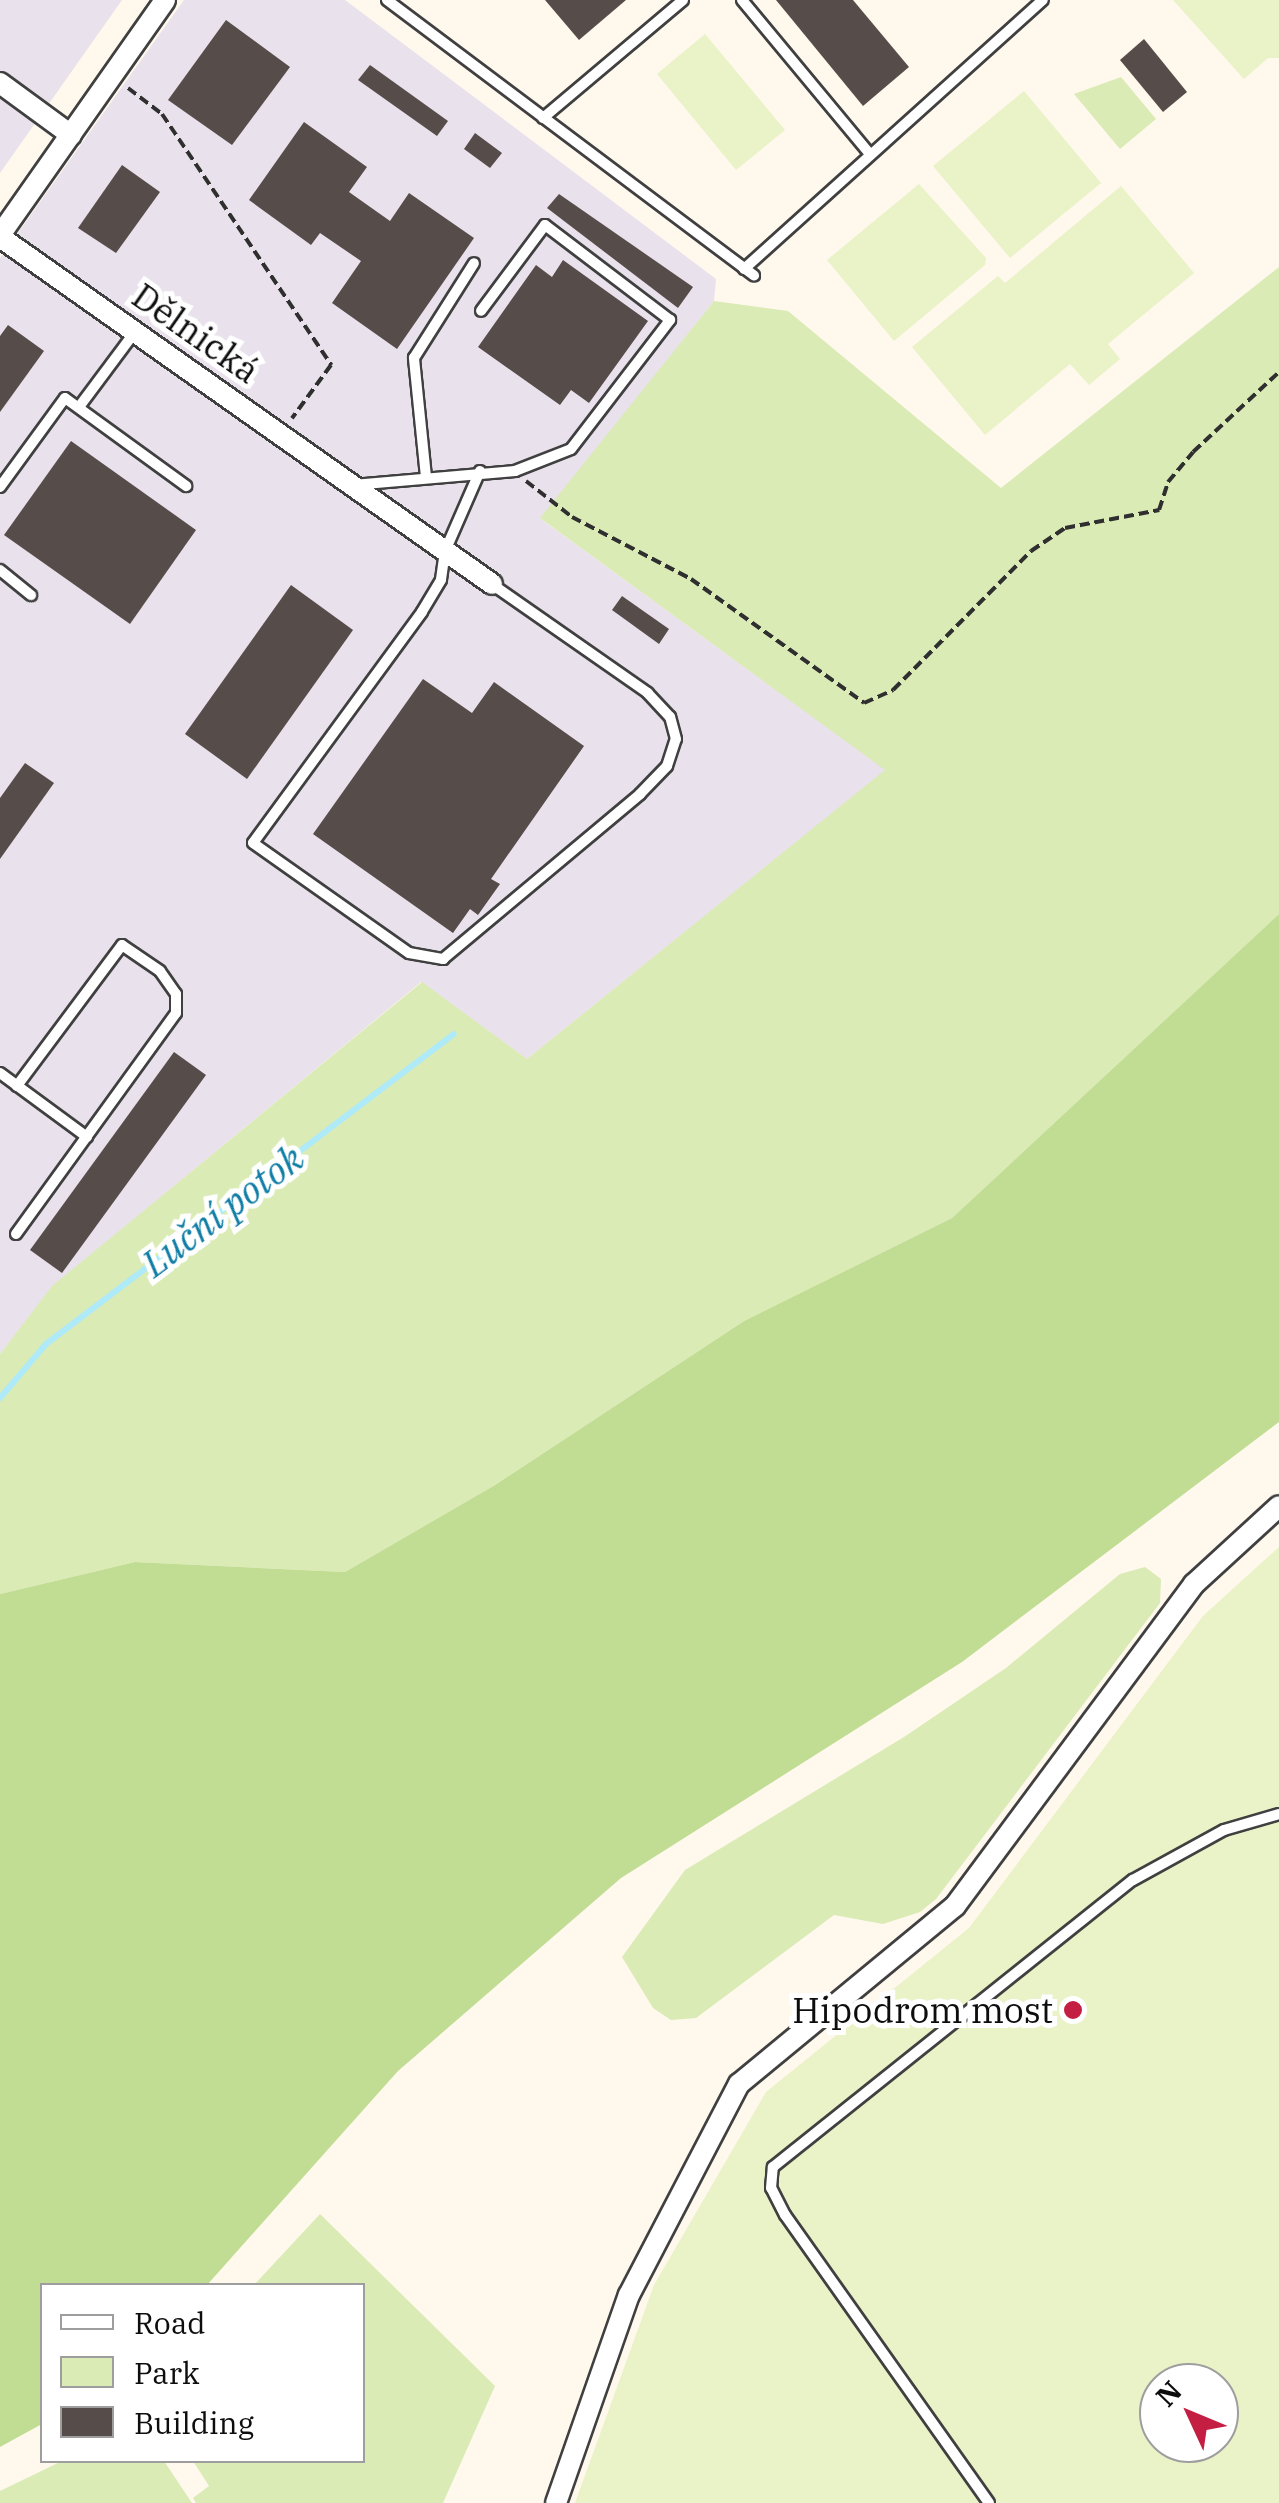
<!DOCTYPE html>
<meta charset="utf-8">
<style>
body{margin:0}
#map{position:relative;width:1279px;height:2503px;overflow:hidden;background:#fff8ed;font-family:"IBM Plex Serif",serif}
div>[style]{position:absolute}
.industrial>*{inset:0;background:#e9e1ec}
.green>*{inset:0;background:#daebb5}
.forest>*{inset:0;background:#c1dd93}
.pitch>*{inset:0;background:#eaf2c7}
.stream>*{height:6px;margin:-3px;padding:0 3px;transform-origin:3px;border-radius:3px;background:#afeaf9}
.building>*{inset:0;background:#564c49}
.path>*{height:4px;margin-top:-2px;transform-origin:0;background:repeating-linear-gradient(90deg,#2f2f2f 0 10px,transparent 0 15px)}
.roads{filter:drop-shadow(2px 0 #404040) drop-shadow(-2px 0 #404040) drop-shadow(0 2px #404040) drop-shadow(0 -2px #404040)}
.service>*{height:10px;margin:-5px;padding:0 5px;transform-origin:5px;border-radius:5px;background:#fff}
.minor>*{height:20px;margin:-10px;padding:0 10px;transform-origin:10px;border-radius:10px;background:#fff}
.dots>*{width:28px;height:28px;translate:-50% -50%;box-sizing:border-box;border:5px solid #fff;border-radius:50%}
span{translate:-50% -50%;white-space:nowrap;text-align:center;line-height:1.15;-webkit-text-stroke:10px #fff;paint-order:stroke}
.street-label{font-size:35px;color:#0d0d0d}
.poi-label{font-size:35px;color:#0d0d0d}
.right{translate:-100% -50%;text-align:right}
.water-label{font-size:38px;color:#107da5;font-style:italic}
.legend{position:absolute;left:40px;top:2283px;width:325px;height:180px;box-sizing:border-box;background:#fff;border:2px solid #9e9e9e;margin:0;padding:12px 18px;list-style:none;font-size:30px;color:#0d0d0d}
.legend li{display:flex;align-items:center;gap:20px;height:50px}
.legend b{width:50px;border:2px solid #9e9e9e}
.north{position:absolute;left:1139px;top:2363px;width:100px;height:100px;box-sizing:border-box;background:#fff;border:2px solid #9e9e9e;border-radius:50%;rotate:314deg;font-size:28px;font-weight:700;line-height:40px;text-align:center;color:#0d0d0d}
.north::after{content:'';display:block;margin:auto;width:35px;height:45px;background:#c41e42;clip-path:polygon(50% 0,100% 100%,50% 72%,0 100%)}
</style>
<div id="map">
<div class="industrial">
<div style="clip-path:polygon(0 0,122px 0,0 173px)"></div>
<div style="clip-path:polygon(184px 0,345px 0,716px 279px,714px 301px,541px 519px,886px 770px,527px 1059px,421px 982px,53px 1286px,0 1354px,0 258px)"></div>
</div>
<div class="green">
<div style="clip-path:polygon(1121px 77px,1156px 119px,1120px 149px,1074px 94px)"></div>
<div style="clip-path:polygon(1279px 267px,1279px 914px,952px 1218px,744px 1321px,495px 1485px,345px 1572px,135px 1562px,0 1594px,0 1354px,52px 1286px,422px 982px,527px 1059px,885px 770px,540px 518px,714px 301px,788px 311px,1001px 488px)"></div>
<div style="clip-path:polygon(1145px 1567px,1161px 1579px,1160px 1603px,936px 1899px,920px 1912px,883px 1924px,834px 1915px,696px 2018px,671px 2020px,653px 2008px,622px 1957px,685px 1870px,904px 1737px,1006px 1668px,1120px 1574px)"></div>
<div style="clip-path:polygon(320px 2214px,495px 2386px,443px 2503px,196px 2503px,193px 2498px,209px 2486px,193px 2461px,362px 2460px,362px 2286px,254px 2285px)"></div>
<div style="clip-path:polygon(62px 2461px,164px 2461px,192px 2503px,0 2503px,0 2491px)"></div>
</div>
<div class="forest">
<div style="clip-path:polygon(1279px 914px,1279px 1422px,962px 1662px,621px 1878px,398px 2071px,207px 2285px,42px 2286px,42px 2424px,0 2447px,0 1594px,135px 1562px,345px 1572px,495px 1485px,744px 1321px,952px 1218px)"></div>
</div>
<div class="pitch">
<div style="clip-path:polygon(1173px 0,1279px 0,1279px 58px,1268px 58px,1244px 79px)"></div>
<div style="clip-path:polygon(705px 34px,785px 130px,736px 170px,657px 74px)"></div>
<div style="clip-path:polygon(1024px 91px,1101px 183px,1010px 258px,933px 166px)"></div>
<div style="clip-path:polygon(919px 184px,986px 258px,985px 265px,894px 341px,827px 260px)"></div>
<div style="clip-path:polygon(1121px 186px,1194px 273px,1108px 344px,1120px 359px,1089px 385px,1070px 364px,985px 435px,912px 347px,998px 276px,1005px 283px)"></div>
<div style="clip-path:polygon(evenodd,1279px 1547px,1279px 2503px,575px 2503px,654px 2285px,766px 2092px,969px 1928px,1203px 1616px,1279px 1547px,1159px 2383px,1219px 2383px,1219px 2443px,1159px 2443px,1159px 2383px)"></div>
</div>
<div class="stream">
<div style="left:0;top:1398px;width:71px;rotate:-49.6deg"></div>
<div style="left:46px;top:1344px;width:512px;rotate:-37.23deg"></div>
</div>
<div class="building">
<div style="clip-path:polygon(545px 0,626px 0,579px 40px)"></div>
<div style="clip-path:polygon(776px 0,853px 0,909px 67px,863px 106px)"></div>
<div style="clip-path:polygon(226px 20px,290px 67px,232px 145px,168px 100px)"></div>
<div style="clip-path:polygon(1144px 39px,1187px 92px,1163px 112px,1120px 60px)"></div>
<div style="clip-path:polygon(370px 65px,448px 121px,437px 136px,358px 80px)"></div>
<div style="clip-path:polygon(304px 122px,367px 167px,349px 192px,390px 221px,409px 193px,474px 238px,397px 349px,332px 303px,361px 261px,320px 233px,311px 245px,249px 200px)"></div>
<div style="clip-path:polygon(475px 133px,502px 153px,490px 168px,464px 149px)"></div>
<div style="clip-path:polygon(122px 165px,160px 192px,116px 253px,78px 228px)"></div>
<div style="clip-path:polygon(559px 194px,693px 287px,678px 308px,547px 208px)"></div>
<div style="clip-path:polygon(563px 260px,648px 321px,589px 403px,571px 390px,560px 405px,478px 347px,536px 265px,552px 277px)"></div>
<div style="clip-path:polygon(8px 325px,44px 351px,0 412px,0 336px)"></div>
<div style="clip-path:polygon(71px 441px,196px 530px,130px 624px,4px 535px)"></div>
<div style="clip-path:polygon(291px 585px,353px 630px,247px 779px,185px 734px)"></div>
<div style="clip-path:polygon(622px 596px,669px 629px,659px 644px,612px 610px)"></div>
<div style="clip-path:polygon(423px 679px,472px 713px,494px 682px,584px 746px,491px 879px,500px 884px,478px 915px,470px 909px,453px 933px,313px 834px)"></div>
<div style="clip-path:polygon(25px 763px,54px 783px,0 859px,0 798px)"></div>
<div style="clip-path:polygon(174px 1052px,206px 1075px,62px 1273px,30px 1250px)"></div>
</div>
<div class="path">
<div style="left:128px;top:88px;width:43px;rotate:37.4deg"></div>
<div style="left:162px;top:114px;width:303px;rotate:56deg"></div>
<div style="left:331px;top:365px;width:66px;rotate:126.3deg"></div>
<div style="left:526px;top:481px;width:58px;rotate:38deg"></div>
<div style="left:572px;top:517px;width:134px;rotate:27.5deg"></div>
<div style="left:691px;top:579px;width:213px;rotate:35.6deg"></div>
<div style="left:864px;top:703px;width:32px;rotate:-24deg"></div>
<div style="left:893px;top:690px;width:196px;rotate:-45.2deg"></div>
<div style="left:1031px;top:551px;width:41px;rotate:-34.1deg"></div>
<div style="left:1065px;top:528px;width:96px;rotate:-10.8deg"></div>
<div style="left:1159px;top:510px;width:29px;rotate:-72deg"></div>
<div style="left:1168px;top:482px;width:39px;rotate:-50deg"></div>
<div style="left:1193px;top:452px;width:117px;rotate:-42.9deg"></div>
</div>
<div class="roads">
<div class="service">
<div style="left:387px;top:0;width:459px;rotate:36.9deg"></div>
<div style="left:742px;top:0;width:200px;rotate:50.3deg"></div>
<div style="left:543px;top:118px;width:183px;rotate:-40.1deg"></div>
<div style="left:744px;top:269px;width:402px;rotate:-42deg"></div>
<div style="left:79px;top:407px;width:94px;rotate:-53.3deg"></div>
<div style="left:480px;top:471px;width:87px;rotate:113.6deg"></div>
<div style="left:445px;top:551px;width:29px;rotate:98deg"></div>
<div style="left:441px;top:580px;width:37px;rotate:121deg"></div>
<div style="left:422px;top:612px;width:286px;rotate:126.2deg"></div>
<div style="left:253px;top:843px;width:191px;rotate:35.2deg"></div>
<div style="left:409px;top:953px;width:35px;rotate:10deg"></div>
<div style="left:443px;top:959px;width:257px;rotate:-39.9deg"></div>
<div style="left:640px;top:794px;width:39px;rotate:-46deg"></div>
<div style="left:667px;top:766px;width:28px;rotate:-72deg"></div>
<div style="left:676px;top:739px;width:23px;rotate:-105deg"></div>
<div style="left:670px;top:717px;width:33px;rotate:-133deg"></div>
<div style="left:648px;top:693px;width:190px;rotate:-145.1deg"></div>
<div style="left:426px;top:477px;width:120px;rotate:-95.8deg"></div>
<div style="left:414px;top:358px;width:112px;rotate:-57.7deg"></div>
<div style="left:353px;top:485px;width:163px;rotate:-4.9deg"></div>
<div style="left:515px;top:471px;width:60px;rotate:-21.4deg"></div>
<div style="left:571px;top:449px;width:163px;rotate:-52.5deg"></div>
<div style="left:670px;top:320px;width:157px;rotate:-142.8deg"></div>
<div style="left:545px;top:225px;width:107px;rotate:126.7deg"></div>
<div style="left:0;top:487px;width:110px;rotate:-53.9deg"></div>
<div style="left:65px;top:398px;width:150px;rotate:36deg"></div>
<div style="left:0;top:570px;width:40px;rotate:39deg"></div>
<div style="left:0;top:1073px;width:108px;rotate:36.3deg"></div>
<div style="left:16px;top:1234px;width:273px;rotate:-54.1deg"></div>
<div style="left:176px;top:1013px;width:19px;rotate:-90deg"></div>
<div style="left:176px;top:994px;width:28px;rotate:-125deg"></div>
<div style="left:160px;top:971px;width:46px;rotate:-145.6deg"></div>
<div style="left:122px;top:945px;width:176px;rotate:126.7deg"></div>
<div style="left:989px;top:2503px;width:353px;rotate:-125.3deg"></div>
<div style="left:785px;top:2215px;width:30px;rotate:-117deg"></div>
<div style="left:771px;top:2188px;width:21px;rotate:-85deg"></div>
<div style="left:773px;top:2167px;width:460px;rotate:-38.6deg"></div>
<div style="left:1133px;top:1880px;width:104px;rotate:-28.8deg"></div>
<div style="left:1224px;top:1830px;width:57px;rotate:-16.2deg"></div>
</div>
<div class="minor">
<div style="left:0;top:83px;width:88px;rotate:36.2deg"></div>
<div style="left:0;top:235px;width:287px;rotate:-54.9deg"></div>
<div style="left:0;top:237px;width:602px;rotate:35.19deg"></div>
<div style="left:556px;top:2503px;width:220px;rotate:-70.7deg"></div>
<div style="left:629px;top:2295px;width:238px;rotate:-62.5deg"></div>
<div style="left:739px;top:2084px;width:280px;rotate:-39.5deg"></div>
<div style="left:955px;top:1906px;width:401px;rotate:-53.4deg"></div>
<div style="left:1194px;top:1584px;width:115px;rotate:-42.5deg"></div>
</div>
</div>
<div class="dots">
<div style="left:1073px;top:2010px;background:#c41e42"></div>
</div>
<div class="street-label">
<span style="left:196px;top:333px;rotate:35deg">Dělnická</span>
</div>
<div class="poi-label">
<span class="right" style="left:1053px;top:2010px">Hipodrom most</span>
</div>
<div class="water-label">
<span style="left:222px;top:1210px;rotate:-37deg">Luční potok</span>
</div>
<ul class="legend">
<li><b style="height:12px;background:#fff"></b>Road</li>
<li><b style="height:28px;background:#daebb5"></b>Park</li>
<li><b style="height:28px;background:#564c49"></b>Building</li>
</ul>
<div class="north">N</div>
</div>
